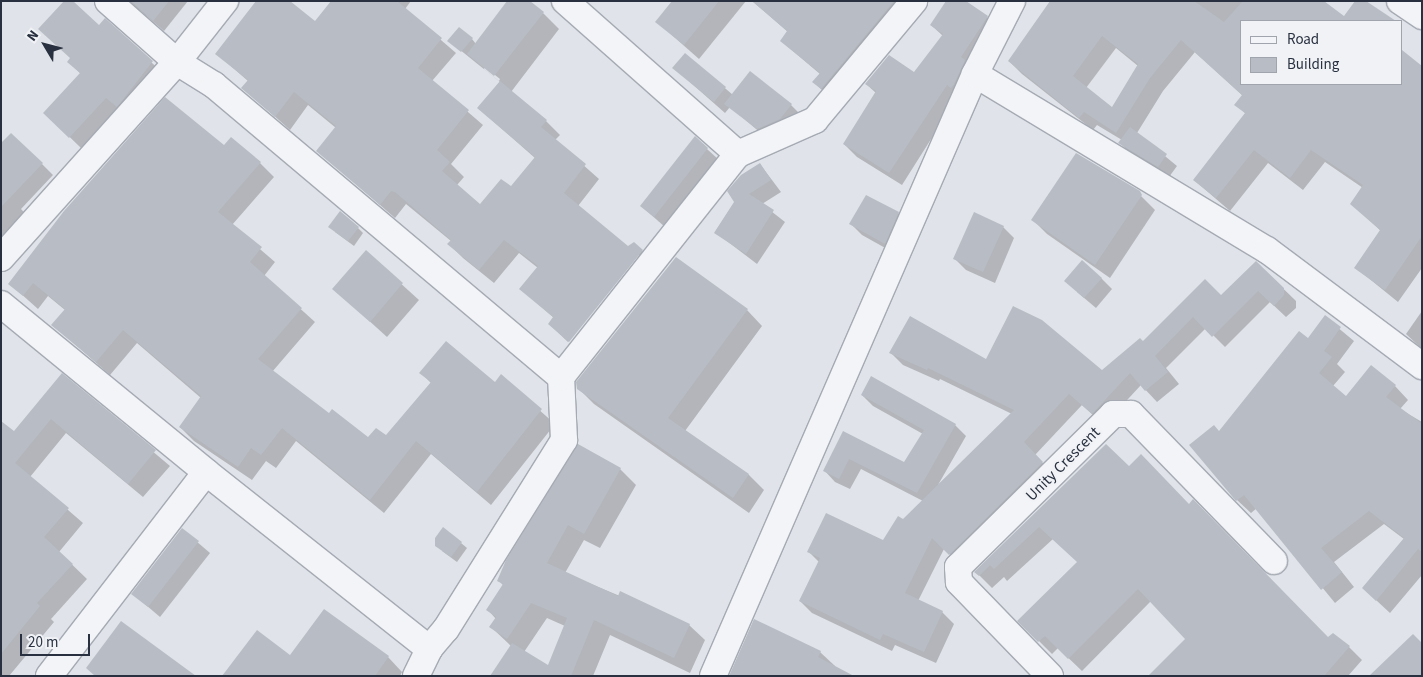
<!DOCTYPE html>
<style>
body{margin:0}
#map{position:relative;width:1423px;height:677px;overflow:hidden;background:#e0e3e9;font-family:"Source Sans 3",sans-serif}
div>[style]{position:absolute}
.shadow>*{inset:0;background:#0003}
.building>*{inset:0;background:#b8bdc5}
.roads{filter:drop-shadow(1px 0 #a5aab3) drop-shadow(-1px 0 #a5aab3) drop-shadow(0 1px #a5aab3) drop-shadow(0 -1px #a5aab3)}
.street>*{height:26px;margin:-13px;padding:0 13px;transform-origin:13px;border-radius:13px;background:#f3f4f7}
span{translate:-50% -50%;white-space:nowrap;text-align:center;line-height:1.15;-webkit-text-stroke:4.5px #f0f2f6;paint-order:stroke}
.street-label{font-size:16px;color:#293140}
.frame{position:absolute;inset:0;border:2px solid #293140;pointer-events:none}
.legend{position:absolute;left:1240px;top:20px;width:162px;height:65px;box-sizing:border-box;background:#f0f2f6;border:1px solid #a0a5ad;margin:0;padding:6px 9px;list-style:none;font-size:15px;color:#293140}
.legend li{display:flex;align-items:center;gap:10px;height:25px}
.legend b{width:25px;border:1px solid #a0a5ad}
.north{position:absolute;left:20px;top:20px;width:50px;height:50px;-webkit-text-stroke:4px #f0f2f6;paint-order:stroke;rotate:307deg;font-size:14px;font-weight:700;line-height:20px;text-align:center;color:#293140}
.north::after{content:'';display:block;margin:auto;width:18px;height:22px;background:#293140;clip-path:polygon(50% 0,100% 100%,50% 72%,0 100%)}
.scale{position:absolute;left:20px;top:634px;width:70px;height:22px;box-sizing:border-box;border:2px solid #293140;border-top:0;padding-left:6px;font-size:15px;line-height:18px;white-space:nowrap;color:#293140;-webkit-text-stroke:4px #f0f2f6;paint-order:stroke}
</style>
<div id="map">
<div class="shadow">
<div style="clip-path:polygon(129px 1px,188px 1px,164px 31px)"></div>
<div style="clip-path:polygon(evenodd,333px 1px,411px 1px,405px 9px,456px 53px,432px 81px,483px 125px,451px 164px,464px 177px,457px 185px,481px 206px,511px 188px,535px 158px,478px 108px,500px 82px,449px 41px,472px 39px,476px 44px,543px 13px,559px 29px,511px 92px,546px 121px,560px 135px,555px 140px,599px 179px,578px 206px,628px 247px,642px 251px,656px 265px,584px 356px,570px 344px,639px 256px,638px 254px,568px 342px,549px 324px,554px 318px,521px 289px,538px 268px,519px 253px,494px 283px,463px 258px,449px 244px,451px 241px,406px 204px,395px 218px,318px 151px,336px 128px,308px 105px,290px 130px,243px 88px,248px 81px,217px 54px,315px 23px,333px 1px,485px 67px,500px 79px,499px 81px,484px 69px,485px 67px)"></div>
<div style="clip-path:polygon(674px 1px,746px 1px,699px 59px,657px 22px)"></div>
<div style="clip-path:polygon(752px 1px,924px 1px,829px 97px,814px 82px,820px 74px,781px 41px,788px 32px)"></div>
<div style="clip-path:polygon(evenodd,1052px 1px,1322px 1px,1344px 18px,1389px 18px,1392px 21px,1242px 21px,1242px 84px,1402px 84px,1402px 52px,1422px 68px,1422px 268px,1398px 302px,1356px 268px,1381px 231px,1352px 204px,1363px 188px,1325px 162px,1303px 190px,1268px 163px,1230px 211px,1194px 180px,1246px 114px,1236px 104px,1243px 96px,1195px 52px,1163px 91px,1137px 133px,1177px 166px,1169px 177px,1131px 154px,1120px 143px,1122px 140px,1097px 125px,1093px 130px,1022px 74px,1009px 61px,1052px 1px,1116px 48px,1138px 66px,1112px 109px,1086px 88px,1116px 48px)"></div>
<div style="clip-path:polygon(987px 17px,1000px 30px,902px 185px,857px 157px,844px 144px,876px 93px,866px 84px,914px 73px,943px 36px,931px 25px)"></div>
<div style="clip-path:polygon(105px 20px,163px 73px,118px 108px,81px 148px,45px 113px,81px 74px,69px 62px)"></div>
<div style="clip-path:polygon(685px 54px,733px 95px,791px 105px,802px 116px,769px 140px,730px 107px,725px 113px,674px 68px)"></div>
<div style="clip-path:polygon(695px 138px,719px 160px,665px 227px,641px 206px)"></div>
<div style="clip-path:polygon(224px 147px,260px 163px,274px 177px,232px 225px,275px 262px,264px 276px,315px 322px,272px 372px,329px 415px,369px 439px,386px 437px,431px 383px,421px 373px,495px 384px,501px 376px,555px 424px,491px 505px,431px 454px,384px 513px,296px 441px,276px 468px,266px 461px,252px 480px,194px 441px,180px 427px,201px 398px,137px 343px,110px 375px,53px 325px,65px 310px,48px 296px,38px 309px,10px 284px)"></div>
<div style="clip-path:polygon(1077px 154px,1141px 196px,1155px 210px,1110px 278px,1047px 234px,1033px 220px)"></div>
<div style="clip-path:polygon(42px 164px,53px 175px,21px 209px,30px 219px,1px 242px,1px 174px)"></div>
<div style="clip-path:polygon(760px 164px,781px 192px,762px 204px,785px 222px,757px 264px,715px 232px)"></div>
<div style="clip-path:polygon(898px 213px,909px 224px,896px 254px,862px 235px,851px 224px)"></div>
<div style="clip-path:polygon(1003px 227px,1014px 238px,995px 283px,966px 270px,955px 259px)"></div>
<div style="clip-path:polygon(358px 228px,363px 233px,354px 246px,335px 232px)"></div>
<div style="clip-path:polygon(366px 252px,419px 300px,387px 337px,334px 289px)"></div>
<div style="clip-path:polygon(1256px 262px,1296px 301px,1296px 308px,1286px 317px,1270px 302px,1225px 347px,1206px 328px,1166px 368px,1179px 384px,1157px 402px,1141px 385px,1104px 425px,1082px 405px,1035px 455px,1054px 475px,962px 566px,944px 549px,918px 601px,942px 612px,954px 624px,936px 663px,895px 645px,892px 651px,812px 613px,800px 601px,819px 562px,809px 552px,884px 542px,923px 501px,861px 469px,850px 489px,835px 482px,824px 470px,843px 433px,905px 464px,923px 434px,873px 406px,862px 395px,955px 425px,966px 436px,938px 485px,1012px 414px,940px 379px,939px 381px,903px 365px,891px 353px,1102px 372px,1143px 343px,1221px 297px)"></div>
<div style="clip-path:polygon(1101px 278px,1112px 289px,1096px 308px,1077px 292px)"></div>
<div style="clip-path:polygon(747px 310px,762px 326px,685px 431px,749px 475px,764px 490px,749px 513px,594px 404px,578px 388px)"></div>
<div style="clip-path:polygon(1422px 311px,1422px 349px,1406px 334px)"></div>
<div style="clip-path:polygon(1325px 317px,1354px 341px,1337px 364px,1345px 372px,1333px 386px,1346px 398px,1395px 386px,1408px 400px,1400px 409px,1422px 422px,1422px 575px,1390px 613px,1363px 588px,1404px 539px,1384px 524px,1334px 562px,1354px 587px,1335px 603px,1257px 508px,1251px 513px,1237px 500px,1219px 433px,1308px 340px)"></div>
<div style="clip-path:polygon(62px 375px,170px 466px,143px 497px,66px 433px,30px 477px,83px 523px,59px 552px,87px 579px,51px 619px,54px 622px,9px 676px,1px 676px,1px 498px,14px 433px)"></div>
<div style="clip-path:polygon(1106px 446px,1129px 468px,1189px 505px,1328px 638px,1333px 634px,1349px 647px,1362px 660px,1348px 676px,1150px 676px,1186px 639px,1151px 601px,1082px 671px,1058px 648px,1052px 654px,1019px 621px,1078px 562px,1053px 539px,1007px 581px,1004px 577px,992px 588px,976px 572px)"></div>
<div style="clip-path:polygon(evenodd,620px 469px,636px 485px,600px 548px,584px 540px,565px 573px,689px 625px,705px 640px,690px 673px,610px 635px,593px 676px,492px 676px,511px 646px,491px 627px,496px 619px,488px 610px,504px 586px,498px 580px,620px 469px,547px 618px,565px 626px,549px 667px,524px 652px,547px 618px)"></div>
<div style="clip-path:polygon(182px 529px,210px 553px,160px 617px,133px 594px)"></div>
<div style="clip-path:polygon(461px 543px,467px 548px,457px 562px,442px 551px)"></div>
<div style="clip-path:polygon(820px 652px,835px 666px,731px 676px)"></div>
<div style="clip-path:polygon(290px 657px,388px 657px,402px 672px,400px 676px,226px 676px)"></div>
</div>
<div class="building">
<div style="clip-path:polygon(64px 1px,73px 1px,99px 25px,105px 18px,153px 61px,117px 107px,106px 98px,69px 138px,43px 113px,80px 73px,67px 62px,70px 58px,38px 29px)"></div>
<div style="clip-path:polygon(131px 1px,169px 1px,153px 21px)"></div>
<div style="clip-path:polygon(256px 1px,290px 1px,315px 21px,331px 1px,397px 1px,442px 38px,418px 68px,469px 110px,437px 150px,450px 162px,442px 171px,480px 204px,501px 179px,511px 186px,535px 157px,477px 108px,500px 81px,547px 120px,541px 127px,586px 164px,564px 193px,628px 246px,634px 242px,643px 250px,569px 342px,548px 324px,553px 317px,519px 289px,538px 266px,504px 240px,479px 270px,447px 244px,451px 240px,395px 192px,391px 191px,380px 205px,316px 151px,336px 126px,294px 92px,275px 117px,241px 88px,248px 80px,215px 54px)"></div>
<div style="clip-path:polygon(507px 1px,530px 1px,544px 12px,494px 76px,467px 54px)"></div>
<div style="clip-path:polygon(672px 1px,719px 1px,684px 45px,655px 22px)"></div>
<div style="clip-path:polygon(752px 1px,894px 1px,821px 89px,812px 82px,820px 73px,780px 41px,787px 31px)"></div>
<div style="clip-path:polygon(946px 1px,966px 1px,988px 16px,961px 57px,965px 60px,954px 84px,951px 88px,947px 85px,889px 173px,843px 144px,876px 91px,865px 84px,889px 55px,914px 72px,943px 34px,930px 25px)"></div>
<div style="clip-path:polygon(evenodd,1050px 1px,1194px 1px,1224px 22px,1243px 1px,1324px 1px,1344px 16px,1355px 1px,1366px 1px,1396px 21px,1242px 21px,1242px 84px,1402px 84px,1402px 50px,1422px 66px,1422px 236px,1385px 290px,1354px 268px,1380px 230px,1350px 204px,1363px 185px,1311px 150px,1290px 178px,1254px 150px,1216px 198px,1193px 180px,1245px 113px,1234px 105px,1242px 95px,1181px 40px,1150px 78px,1116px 133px,1084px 112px,1079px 118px,1008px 61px,1050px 1px,1102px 36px,1138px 64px,1112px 107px,1073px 76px,1102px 36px)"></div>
<div style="clip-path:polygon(459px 27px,473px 38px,461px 52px,447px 41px)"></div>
<div style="clip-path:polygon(685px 53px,726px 87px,714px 102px,672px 68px)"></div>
<div style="clip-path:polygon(750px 71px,792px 104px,780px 119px,757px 129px,724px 104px)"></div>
<div style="clip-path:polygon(165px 97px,224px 145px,231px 137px,261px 162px,218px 212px,262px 247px,250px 262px,302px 308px,258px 359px,329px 413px,332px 409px,368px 437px,376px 428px,386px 435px,431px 382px,419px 373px,446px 341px,495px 382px,501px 374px,542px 409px,477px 492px,416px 441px,370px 500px,282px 428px,261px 455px,251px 448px,238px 467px,179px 427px,201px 396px,123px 330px,96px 362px,51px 325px,65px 309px,33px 283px,23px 296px,8px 284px,64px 211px)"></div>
<div style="clip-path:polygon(1130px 127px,1167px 154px,1158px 167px,1118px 143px)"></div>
<div style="clip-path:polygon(11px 133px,43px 163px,1px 207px,1px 143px)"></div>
<div style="clip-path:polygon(695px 136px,708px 148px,654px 217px,640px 206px)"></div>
<div style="clip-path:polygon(1076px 153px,1140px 191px,1142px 195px,1095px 265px,1031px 220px)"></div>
<div style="clip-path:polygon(760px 163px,771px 180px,749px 194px,774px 210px,746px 254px,714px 233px,734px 202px,727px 191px,741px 175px)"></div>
<div style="clip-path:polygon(866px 195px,899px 212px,885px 244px,849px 224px)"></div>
<div style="clip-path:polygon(340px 211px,359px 227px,348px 241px,328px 227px)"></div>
<div style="clip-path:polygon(974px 212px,1004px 226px,983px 272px,953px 259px)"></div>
<div style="clip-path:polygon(366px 250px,403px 283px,370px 322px,332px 289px)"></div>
<div style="clip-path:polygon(676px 257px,748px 309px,668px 418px,749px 474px,733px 498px,577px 389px,576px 382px)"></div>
<div style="clip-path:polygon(1082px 260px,1102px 278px,1084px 298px,1064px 281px)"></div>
<div style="clip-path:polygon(1256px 261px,1284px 288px,1284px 295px,1274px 306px,1258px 291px,1212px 337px,1193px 317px,1155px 356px,1168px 372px,1145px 391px,1130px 373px,1092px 414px,1069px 394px,1024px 442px,1043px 462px,949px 555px,932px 538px,905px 593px,943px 611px,924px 652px,883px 634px,880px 640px,799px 601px,820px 558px,807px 552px,826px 513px,883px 540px,898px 516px,903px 519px,1014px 410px,928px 368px,927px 370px,889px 353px,910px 316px,986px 359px,1013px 306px,1042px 320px,1102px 370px,1140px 338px,1143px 341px,1205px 279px,1221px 295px)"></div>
<div style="clip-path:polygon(1325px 315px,1341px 327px,1324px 351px,1332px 357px,1319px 373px,1346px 396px,1371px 365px,1396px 385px,1386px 397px,1422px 424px,1422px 552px,1418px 549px,1376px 601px,1362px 588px,1404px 538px,1369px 511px,1321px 548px,1342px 572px,1321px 590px,1244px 495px,1236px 501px,1189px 445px,1214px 425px,1219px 431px,1299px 331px,1308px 338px)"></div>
<div style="clip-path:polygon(62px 373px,156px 450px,128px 484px,51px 419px,15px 463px,69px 508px,44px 537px,73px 564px,37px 603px,40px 606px,1px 654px,1px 421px,14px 431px)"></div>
<div style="clip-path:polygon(871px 376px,956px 424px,917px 493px,849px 459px,839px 479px,823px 471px,843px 431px,904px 462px,924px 430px,861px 395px)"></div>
<div style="clip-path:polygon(578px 444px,621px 468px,584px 534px,568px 525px,547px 563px,618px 596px,620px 591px,690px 624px,674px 658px,594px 620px,571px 676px,490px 676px,512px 643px,548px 665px,567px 618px,531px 603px,507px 639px,489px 627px,496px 617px,486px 610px,503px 584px,497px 581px,506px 560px)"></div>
<div style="clip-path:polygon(1106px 444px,1129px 466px,1141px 454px,1189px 504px,1193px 499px,1328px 637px,1333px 633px,1350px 646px,1324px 676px,1148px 676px,1185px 639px,1138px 589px,1068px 659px,1045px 636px,1038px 642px,1017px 621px,1077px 562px,1039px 527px,994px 569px,990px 565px,979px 576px,974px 572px)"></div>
<div style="clip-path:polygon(443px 527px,462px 542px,451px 557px,435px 546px,435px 538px)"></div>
<div style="clip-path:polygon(182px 528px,199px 541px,148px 607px,131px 594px)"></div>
<div style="clip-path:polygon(324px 609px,389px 656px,375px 676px,222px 676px,257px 630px,290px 655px)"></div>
<div style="clip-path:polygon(754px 619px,821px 651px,818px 657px,854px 676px,729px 676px)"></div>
<div style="clip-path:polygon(121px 621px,196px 676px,95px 676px,86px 668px)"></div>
<div style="clip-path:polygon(1413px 634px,1422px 643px,1422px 676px,1369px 676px)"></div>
</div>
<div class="roads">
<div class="street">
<div style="left:108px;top:1px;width:92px;rotate:41.5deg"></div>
<div style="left:177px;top:62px;width:44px;rotate:31.9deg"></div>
<div style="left:214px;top:85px;width:454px;rotate:40.1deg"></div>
<div style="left:565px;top:1px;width:231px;rotate:41.5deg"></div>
<div style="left:1400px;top:1px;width:27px;rotate:34deg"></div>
<div style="left:975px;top:74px;width:341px;rotate:31.1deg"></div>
<div style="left:1267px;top:250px;width:194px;rotate:36.8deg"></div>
<div style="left:1px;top:258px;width:263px;rotate:-48.1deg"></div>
<div style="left:177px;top:62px;width:78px;rotate:-51.8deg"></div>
<div style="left:1px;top:304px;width:265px;rotate:39.3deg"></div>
<div style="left:206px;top:472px;width:285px;rotate:38.4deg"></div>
<div style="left:49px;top:676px;width:257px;rotate:-52.4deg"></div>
<div style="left:416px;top:676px;width:30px;rotate:-64deg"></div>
<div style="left:429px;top:649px;width:26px;rotate:-50deg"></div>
<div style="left:446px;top:629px;width:223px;rotate:-58deg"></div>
<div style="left:564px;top:440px;width:63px;rotate:-92.7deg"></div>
<div style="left:561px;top:377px;width:285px;rotate:-51.6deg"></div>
<div style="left:738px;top:154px;width:84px;rotate:-23.8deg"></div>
<div style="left:815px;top:120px;width:155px;rotate:-50.2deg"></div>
<div style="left:713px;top:676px;width:657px;rotate:-66.48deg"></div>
<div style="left:975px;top:74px;width:82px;rotate:-63.1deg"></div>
<div style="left:1050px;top:676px;width:131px;rotate:-134.1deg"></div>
<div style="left:959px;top:582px;width:15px;rotate:-94deg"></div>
<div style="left:958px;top:567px;width:218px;rotate:-44.6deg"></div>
<div style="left:1113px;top:414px;width:18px"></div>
<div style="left:1131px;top:414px;width:205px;rotate:45.8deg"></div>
</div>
</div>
<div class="street-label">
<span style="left:1063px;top:464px;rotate:-45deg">Unity Crescent</span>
</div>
<div class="frame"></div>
<ul class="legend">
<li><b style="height:6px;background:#f3f4f7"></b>Road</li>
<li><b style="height:14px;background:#b8bdc5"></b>Building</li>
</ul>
<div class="north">N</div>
<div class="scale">20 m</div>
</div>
